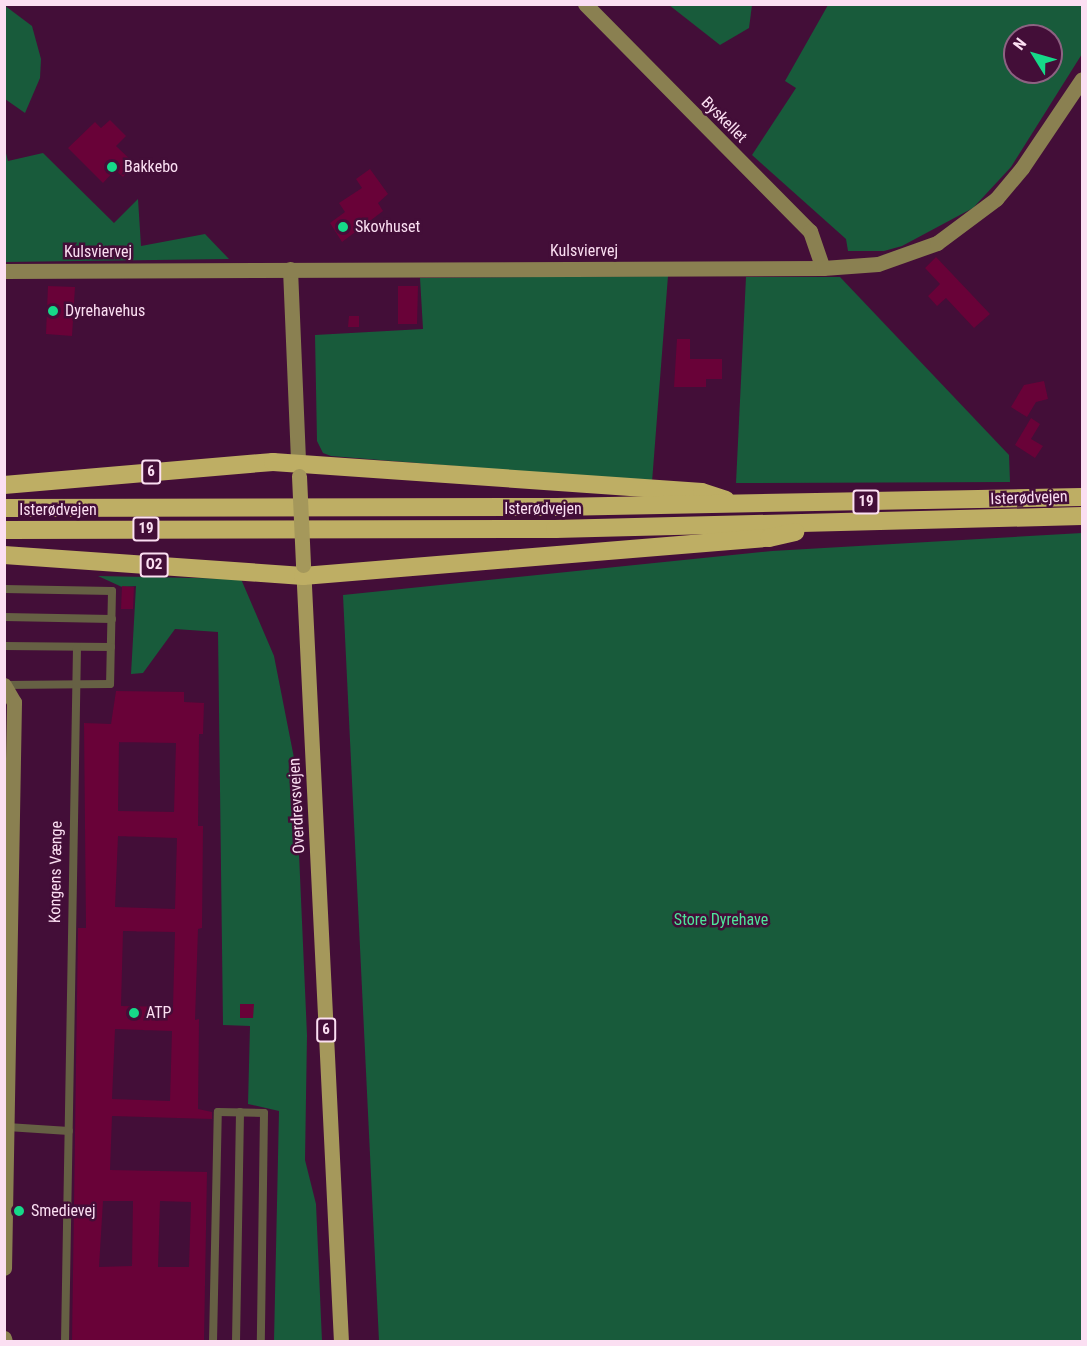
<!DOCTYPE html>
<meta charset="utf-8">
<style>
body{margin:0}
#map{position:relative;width:1087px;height:1346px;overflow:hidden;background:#430e38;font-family:"Roboto Condensed",sans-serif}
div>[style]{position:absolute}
.green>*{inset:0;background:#185b3b}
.building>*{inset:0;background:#690238}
.lane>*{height:8px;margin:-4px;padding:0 4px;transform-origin:4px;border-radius:4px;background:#666044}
.secondary>*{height:15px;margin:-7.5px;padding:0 7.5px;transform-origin:7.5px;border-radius:7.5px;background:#8a8051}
.primary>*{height:15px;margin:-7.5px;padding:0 7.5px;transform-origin:7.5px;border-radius:7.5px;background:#a5985b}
.highway>*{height:18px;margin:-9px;padding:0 9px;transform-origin:9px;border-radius:9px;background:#beae64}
.primary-bridge>*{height:15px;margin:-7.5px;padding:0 7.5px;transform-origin:7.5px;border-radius:7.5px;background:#a5985b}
.dots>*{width:16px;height:16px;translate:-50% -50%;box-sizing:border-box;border:3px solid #430e38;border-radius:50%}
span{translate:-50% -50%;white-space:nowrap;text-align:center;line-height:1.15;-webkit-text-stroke:5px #430e38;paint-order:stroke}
.shield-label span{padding:2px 4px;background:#430e38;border:2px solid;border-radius:4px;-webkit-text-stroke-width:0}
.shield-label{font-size:15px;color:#fbdff2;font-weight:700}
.street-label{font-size:16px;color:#fbdff2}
.poi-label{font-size:16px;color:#fbdff2}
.left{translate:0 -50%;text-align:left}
.park-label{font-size:16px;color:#4ee69b}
.frame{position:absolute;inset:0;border:6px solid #fbdff2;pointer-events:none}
.north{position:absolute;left:1003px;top:24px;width:60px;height:60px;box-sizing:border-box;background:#430e38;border:2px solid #8d6282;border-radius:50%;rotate:307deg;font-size:16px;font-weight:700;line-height:24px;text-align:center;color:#fbdff2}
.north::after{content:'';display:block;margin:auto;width:21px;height:27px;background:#16d989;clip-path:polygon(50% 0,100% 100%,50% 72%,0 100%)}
</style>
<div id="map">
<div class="green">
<div style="clip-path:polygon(4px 5px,32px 26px,41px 59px,40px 78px,25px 113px,5px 99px)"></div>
<div style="clip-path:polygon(669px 5px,752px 5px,749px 28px,720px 45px)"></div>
<div style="clip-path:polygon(evenodd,828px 5px,1082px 5px,1082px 54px,1011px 167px,973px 208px,902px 246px,884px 251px,848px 251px,846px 239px,752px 155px,796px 88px,785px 81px,828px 5px,1015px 36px,1051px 36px,1051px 72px,1015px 72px,1015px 36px)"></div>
<div style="clip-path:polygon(5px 149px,8px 161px,43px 153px,114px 223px,138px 199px,141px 246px,205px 234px,229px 259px,5px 262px)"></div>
<div style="clip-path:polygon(668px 276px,652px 482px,331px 456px,323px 453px,317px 441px,315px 335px,423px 329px,420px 278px)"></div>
<div style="clip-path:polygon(746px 277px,840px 277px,1009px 455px,1010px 482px,736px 483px)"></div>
<div style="clip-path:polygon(1082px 533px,1082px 1341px,379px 1341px,343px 595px,772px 551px)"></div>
<div style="clip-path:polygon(98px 576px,241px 579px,274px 656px,295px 763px,307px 1035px,305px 1160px,316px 1204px,322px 1341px,274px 1341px,279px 1111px,248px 1104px,250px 1026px,223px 1025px,218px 632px,175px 629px,143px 673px,131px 674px,136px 586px,122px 587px)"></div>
</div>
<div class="building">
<div style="clip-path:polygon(110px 120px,126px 136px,116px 146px,135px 164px,123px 177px,115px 170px,103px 183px,68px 148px,95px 122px,101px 128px)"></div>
<div style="clip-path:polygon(370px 169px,388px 194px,378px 203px,383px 211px,342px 242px,330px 223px,345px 212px,339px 203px,362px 188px,356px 179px)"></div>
<div style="clip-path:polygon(936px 257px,990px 314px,974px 328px,946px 298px,937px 306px,928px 296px,940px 284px,925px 268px)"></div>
<div style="clip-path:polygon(48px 286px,75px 287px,72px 336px,46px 334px)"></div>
<div style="clip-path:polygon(398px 286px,418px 286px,417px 324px,398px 324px)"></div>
<div style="clip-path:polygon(349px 316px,359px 316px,359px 327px,348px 327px)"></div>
<div style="clip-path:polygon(677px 339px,690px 339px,690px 359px,722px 359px,722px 379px,706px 379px,706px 387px,674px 387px)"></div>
<div style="clip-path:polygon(1044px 381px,1048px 399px,1036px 402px,1027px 417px,1011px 407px,1024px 385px)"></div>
<div style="clip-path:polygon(1031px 418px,1040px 424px,1031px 439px,1043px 446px,1035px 458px,1015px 445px)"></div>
<div style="clip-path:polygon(122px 586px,134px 587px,133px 609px,121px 609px)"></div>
<div style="clip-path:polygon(evenodd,116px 691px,184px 692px,184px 702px,204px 703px,203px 734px,199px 734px,198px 826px,203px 826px,202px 928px,198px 929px,195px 1020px,199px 1019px,198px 1109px,212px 1112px,212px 1119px,112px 1116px,110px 1170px,207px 1172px,204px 1341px,72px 1341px,78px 928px,86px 928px,84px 723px,111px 724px,116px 691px,119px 742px,176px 743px,174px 812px,118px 811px,119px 742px,116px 691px,118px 836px,177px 838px,175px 909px,115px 907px,118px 836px,116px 691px,123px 931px,175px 932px,173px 1007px,121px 1006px,123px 931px,116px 691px,115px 1029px,172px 1031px,170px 1101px,112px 1099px,115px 1029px,116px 691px,103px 1201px,133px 1201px,132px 1266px,99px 1267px,103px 1201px,116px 691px,160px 1201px,191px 1202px,189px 1267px,158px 1267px,160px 1201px)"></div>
<div style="clip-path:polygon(240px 1004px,254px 1004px,253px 1018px,240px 1018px)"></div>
</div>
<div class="lane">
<div style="left:4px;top:589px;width:108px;rotate:1.1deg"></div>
<div style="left:112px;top:591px;width:93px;rotate:91.2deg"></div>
<div style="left:110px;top:684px;width:105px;rotate:179.5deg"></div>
<div style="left:4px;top:617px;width:108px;rotate:1.1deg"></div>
<div style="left:4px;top:646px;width:107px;rotate:0.5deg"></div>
<div style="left:7px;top:1127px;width:62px;rotate:3.7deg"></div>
<div style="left:65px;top:1342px;width:695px;rotate:-89.01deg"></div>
<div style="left:213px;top:1342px;width:230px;rotate:-88.8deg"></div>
<div style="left:218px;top:1112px;width:46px;rotate:1.2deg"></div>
<div style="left:264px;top:1113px;width:229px;rotate:90.8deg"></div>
<div style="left:236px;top:1342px;width:230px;rotate:-89deg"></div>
</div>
<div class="secondary">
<div style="left:585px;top:4px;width:320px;rotate:45.3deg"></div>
<div style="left:810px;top:231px;width:39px;rotate:71deg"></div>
<div style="left:290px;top:269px;width:194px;rotate:87.6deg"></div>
<div style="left:4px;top:271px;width:819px;rotate:-0.21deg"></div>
<div style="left:823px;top:268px;width:55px;rotate:-4.2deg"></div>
<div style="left:878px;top:264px;width:63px;rotate:-19.6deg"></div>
<div style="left:937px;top:243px;width:74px;rotate:-36.7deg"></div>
<div style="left:996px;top:199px;width:40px;rotate:-50deg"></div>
<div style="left:1022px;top:168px;width:107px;rotate:-56deg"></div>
<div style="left:4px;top:685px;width:20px;rotate:60deg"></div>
<div style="left:14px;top:702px;width:566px;rotate:91.01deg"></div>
<div style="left:4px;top:1338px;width:4px;rotate:76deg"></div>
</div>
<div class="primary">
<div style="left:303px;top:565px;width:778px;rotate:87.2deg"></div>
</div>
<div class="highway">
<div style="left:4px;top:485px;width:270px;rotate:-4.9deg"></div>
<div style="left:273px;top:462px;width:430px;rotate:4deg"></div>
<div style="left:702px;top:492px;width:25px;rotate:18deg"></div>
<div style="left:4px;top:508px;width:553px;rotate:-0.1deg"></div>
<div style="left:557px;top:507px;width:525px;rotate:-1.09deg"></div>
<div style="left:4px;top:530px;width:551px;rotate:-0.1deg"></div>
<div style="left:555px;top:529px;width:527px;rotate:-1.41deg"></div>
<div style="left:4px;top:555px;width:300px;rotate:4deg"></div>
<div style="left:303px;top:576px;width:468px;rotate:-4.7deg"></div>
<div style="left:769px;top:538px;width:27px;rotate:-13deg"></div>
</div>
<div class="primary-bridge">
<div style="left:299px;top:476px;width:89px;rotate:87.4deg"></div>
</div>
<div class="dots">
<div style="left:112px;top:167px;background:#16d989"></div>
<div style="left:343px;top:227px;background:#16d989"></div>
<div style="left:53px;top:311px;background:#16d989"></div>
<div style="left:134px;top:1013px;background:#16d989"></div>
<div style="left:19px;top:1211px;background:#16d989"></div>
</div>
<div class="shield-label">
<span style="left:151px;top:472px">6</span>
<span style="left:866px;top:502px">19</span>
<span style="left:146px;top:529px">19</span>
<span style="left:154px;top:565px">O2</span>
<span style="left:326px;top:1030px">6</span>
</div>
<div class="street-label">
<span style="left:724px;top:120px;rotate:45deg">Byskellet</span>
<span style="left:584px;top:251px">Kulsviervej</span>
<span style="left:98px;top:252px">Kulsviervej</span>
<span style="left:1029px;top:498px;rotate:-2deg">Isterødvejen</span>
<span style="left:543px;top:509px">Isterødvejen</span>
<span style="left:58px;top:510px">Isterødvejen</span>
<span style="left:297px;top:806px;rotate:-93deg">Overdrevsvejen</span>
<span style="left:56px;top:872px;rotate:-89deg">Kongens Vænge</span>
</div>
<div class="poi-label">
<span class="left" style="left:124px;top:167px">Bakkebo</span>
<span class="left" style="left:355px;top:227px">Skovhuset</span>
<span class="left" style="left:65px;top:311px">Dyrehavehus</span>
<span class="left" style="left:146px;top:1013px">ATP</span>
<span class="left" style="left:31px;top:1211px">Smedievej</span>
</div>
<div class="park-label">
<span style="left:721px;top:920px">Store Dyrehave</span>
</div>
<div class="frame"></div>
<div class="north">N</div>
</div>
